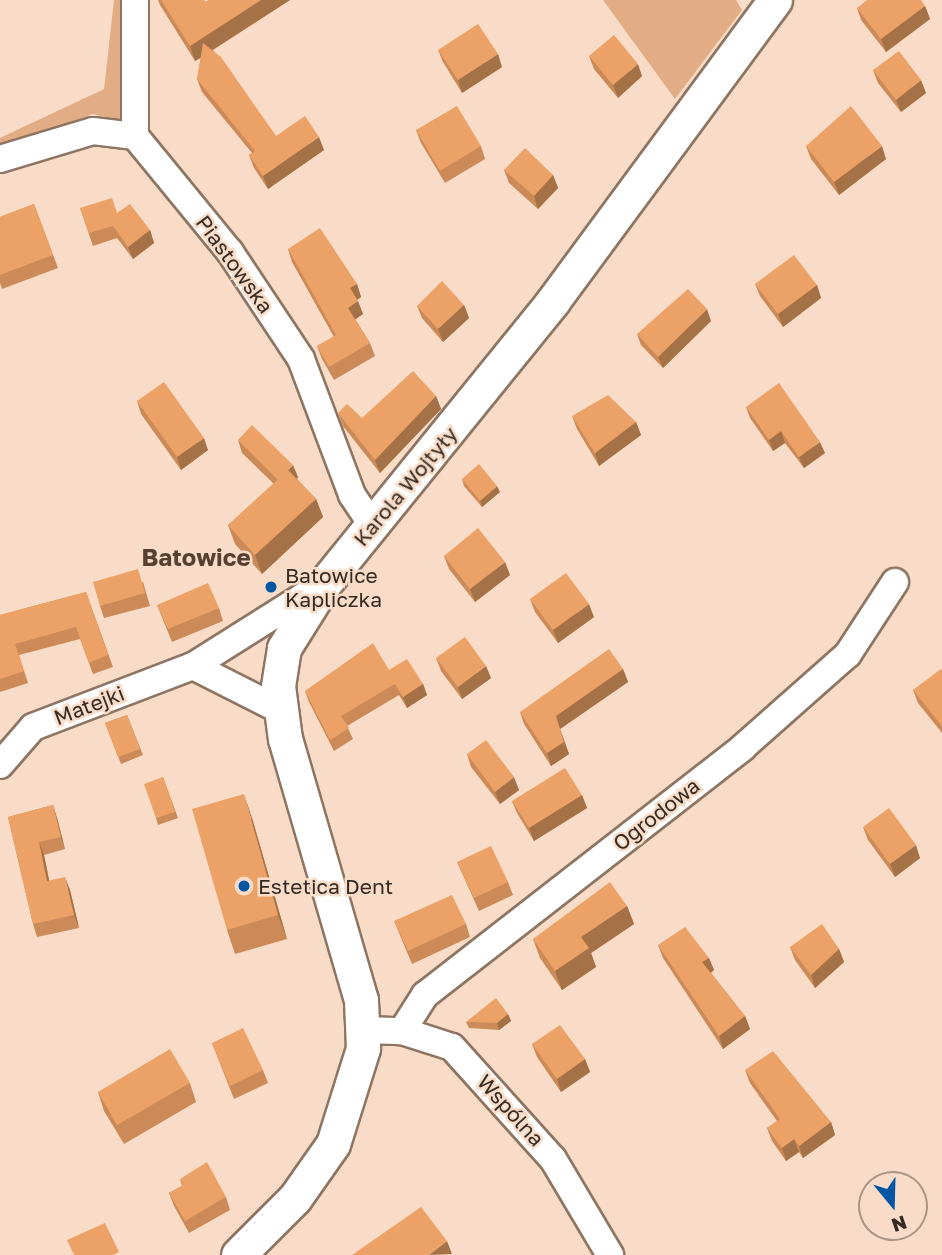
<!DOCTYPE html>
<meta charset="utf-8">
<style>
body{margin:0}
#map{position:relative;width:942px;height:1255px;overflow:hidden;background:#f8dcc7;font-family:"Golos Text",sans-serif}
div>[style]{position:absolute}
.green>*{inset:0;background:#e2ad85}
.roads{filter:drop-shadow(2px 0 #8e7563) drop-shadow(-2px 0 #8e7563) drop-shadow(0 2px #8e7563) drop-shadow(0 -2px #8e7563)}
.minor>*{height:26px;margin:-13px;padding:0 13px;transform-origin:13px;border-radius:13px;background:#fff}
.tertiary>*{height:33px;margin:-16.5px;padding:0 16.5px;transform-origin:16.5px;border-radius:16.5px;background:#fff}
.wall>*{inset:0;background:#cb8a58}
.shaded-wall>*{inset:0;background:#a57147}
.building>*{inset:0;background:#eca166}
.dots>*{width:19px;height:19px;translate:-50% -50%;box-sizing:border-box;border:4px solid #f8dcc7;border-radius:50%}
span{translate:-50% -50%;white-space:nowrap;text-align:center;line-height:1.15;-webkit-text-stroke:5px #f8dcc7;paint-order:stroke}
.street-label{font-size:21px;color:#352a22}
.poi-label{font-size:21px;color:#352a22}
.left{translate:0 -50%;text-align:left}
.quarter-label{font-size:24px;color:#57402f;font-weight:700}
.north{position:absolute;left:858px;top:1171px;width:70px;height:70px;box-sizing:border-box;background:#f8dcc7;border:2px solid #aa9585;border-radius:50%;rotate:161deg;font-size:19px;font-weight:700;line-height:28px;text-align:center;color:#352a22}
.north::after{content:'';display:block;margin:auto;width:24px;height:32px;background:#0356a4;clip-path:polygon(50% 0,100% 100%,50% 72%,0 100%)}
</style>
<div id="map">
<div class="green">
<div style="clip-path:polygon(114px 0,121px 0,122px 121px,93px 114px,0 148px,0 138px,104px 89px)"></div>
<div style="clip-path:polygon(603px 0,736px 0,742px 10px,749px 0,742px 10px,675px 99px)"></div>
</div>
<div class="roads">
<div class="minor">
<div style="left:135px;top:0;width:136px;rotate:90deg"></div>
<div style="left:135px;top:136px;width:150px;rotate:50.7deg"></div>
<div style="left:230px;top:252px;width:128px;rotate:56.4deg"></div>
<div style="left:301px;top:359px;width:145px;rotate:69.4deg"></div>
<div style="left:352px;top:495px;width:37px;rotate:56deg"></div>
<div style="left:0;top:159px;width:97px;rotate:-16.8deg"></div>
<div style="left:93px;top:131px;width:42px;rotate:6.8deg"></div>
<div style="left:193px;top:666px;width:97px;rotate:26.8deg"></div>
<div style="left:0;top:765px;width:50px;rotate:-49deg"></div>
<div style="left:33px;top:727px;width:171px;rotate:-20.9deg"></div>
<div style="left:193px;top:666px;width:154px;rotate:-32.2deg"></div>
<div style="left:365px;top:1030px;width:37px;rotate:2deg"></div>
<div style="left:402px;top:1031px;width:52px;rotate:17.7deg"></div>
<div style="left:452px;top:1047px;width:151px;rotate:48deg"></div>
<div style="left:553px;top:1159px;width:112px;rotate:59.3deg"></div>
<div style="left:402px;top:1031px;width:43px;rotate:-57.4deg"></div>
<div style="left:425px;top:995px;width:403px;rotate:-37.9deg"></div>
<div style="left:743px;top:747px;width:140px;rotate:-41.5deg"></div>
<div style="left:848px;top:654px;width:86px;rotate:-56.9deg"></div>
</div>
<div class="tertiary">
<div style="left:238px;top:1255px;width:81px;rotate:-45deg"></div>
<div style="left:295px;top:1198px;width:66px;rotate:-54.9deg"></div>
<div style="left:333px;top:1144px;width:101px;rotate:-72.6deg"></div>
<div style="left:363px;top:1048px;width:48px;rotate:-92.4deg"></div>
<div style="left:361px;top:1000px;width:272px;rotate:-106.2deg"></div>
<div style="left:285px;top:739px;width:53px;rotate:-97.5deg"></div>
<div style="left:278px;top:686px;width:38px;rotate:-81deg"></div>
<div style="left:284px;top:648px;width:75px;rotate:-58deg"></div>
<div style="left:324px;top:584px;width:364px;rotate:-51deg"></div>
<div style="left:553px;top:301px;width:374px;rotate:-53.6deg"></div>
</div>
</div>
<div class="wall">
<div style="clip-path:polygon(158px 0,204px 0,205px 2px,209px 0,290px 0,213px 50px,276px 136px,324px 150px,268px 189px,254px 168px,249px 155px,252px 153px,202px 92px,197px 79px,201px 58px,195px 61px,160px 5px)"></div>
<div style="clip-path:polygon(925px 6px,930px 19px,886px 52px,861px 20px,857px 8px)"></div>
<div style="clip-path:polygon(438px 50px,502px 67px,462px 93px,443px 62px)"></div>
<div style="clip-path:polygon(589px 56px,642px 76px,618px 98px,594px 69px)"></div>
<div style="clip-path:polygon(873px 70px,926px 93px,901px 112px,878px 83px)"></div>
<div style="clip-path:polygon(416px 130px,481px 146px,485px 159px,445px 183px,421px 143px)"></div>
<div style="clip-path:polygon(806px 146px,886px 159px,839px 195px,811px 159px)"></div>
<div style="clip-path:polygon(504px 170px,553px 175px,558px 188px,538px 209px,509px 183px)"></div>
<div style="clip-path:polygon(34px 204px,58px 268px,2px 289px,0 283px,0 217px)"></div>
<div style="clip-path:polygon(80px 208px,117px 213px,150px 230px,154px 243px,133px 259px,117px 238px,93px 246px)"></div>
<div style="clip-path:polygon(288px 249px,357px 284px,361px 297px,357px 300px,363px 314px,355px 319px,370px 343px,375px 356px,334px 380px,322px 359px,317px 346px,334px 337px,292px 262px)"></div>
<div style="clip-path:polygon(755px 284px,817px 285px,821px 298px,783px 327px,760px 296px)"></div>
<div style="clip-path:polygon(464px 305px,469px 318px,443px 342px,422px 318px,417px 306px)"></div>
<div style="clip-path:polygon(711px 321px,663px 368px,641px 345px,637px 334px)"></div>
<div style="clip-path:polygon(436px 396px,441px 409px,380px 473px,343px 426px,338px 413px,362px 418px)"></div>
<div style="clip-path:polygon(137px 401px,208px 450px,181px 470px,141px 414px)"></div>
<div style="clip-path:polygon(746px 407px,825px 453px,804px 468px,785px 443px,773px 451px,750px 418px)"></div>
<div style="clip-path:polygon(572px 416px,636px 422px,641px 435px,599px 466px,577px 429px)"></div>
<div style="clip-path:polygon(238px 440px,298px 477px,297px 479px,316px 499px,323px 517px,262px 574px,235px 544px,228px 525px,274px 484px,242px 453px)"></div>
<div style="clip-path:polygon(462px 479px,500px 492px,482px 507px,464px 486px)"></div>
<div style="clip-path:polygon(444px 556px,510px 575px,475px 602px,449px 569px)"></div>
<div style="clip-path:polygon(143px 582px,150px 606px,104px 618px,100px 606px)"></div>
<div style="clip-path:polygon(86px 592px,113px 667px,93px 674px,80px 639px,19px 655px,28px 683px,0 692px,0 615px)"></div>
<div style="clip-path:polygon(530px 599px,594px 617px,558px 643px,535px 612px)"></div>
<div style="clip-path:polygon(157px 605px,219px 608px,223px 621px,172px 642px)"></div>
<div style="clip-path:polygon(436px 658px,491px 678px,462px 699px,441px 671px)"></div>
<div style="clip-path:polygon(623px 669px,628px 682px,560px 729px,569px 754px,551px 766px,524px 724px,520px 712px)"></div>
<div style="clip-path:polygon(389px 670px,423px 684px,427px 695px,407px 708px,399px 695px,347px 726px,353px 739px,334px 751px,309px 702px,305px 691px)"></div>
<div style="clip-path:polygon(942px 671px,942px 733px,918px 703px,913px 690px)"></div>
<div style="clip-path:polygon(127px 715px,143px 755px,121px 764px,105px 723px)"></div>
<div style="clip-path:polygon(467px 754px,519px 790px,500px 804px,471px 767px)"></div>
<div style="clip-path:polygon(163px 777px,178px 818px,158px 825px,156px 818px)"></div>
<div style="clip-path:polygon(582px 795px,587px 808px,534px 841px,517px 813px,512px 801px)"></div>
<div style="clip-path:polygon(53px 805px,57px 818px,65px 849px,44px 855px,49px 881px,70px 890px,79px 928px,37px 937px,33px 924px,8px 817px)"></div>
<div style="clip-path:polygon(252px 818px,287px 939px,235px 954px,227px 930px)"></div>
<div style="clip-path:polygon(863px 827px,920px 858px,895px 877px,868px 840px)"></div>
<div style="clip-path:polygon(457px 862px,508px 882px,513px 895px,479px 911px)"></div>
<div style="clip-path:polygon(627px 906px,634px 924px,591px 953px,596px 967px,562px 990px,540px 958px,533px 939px)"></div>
<div style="clip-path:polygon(394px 921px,466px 924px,470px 937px,412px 964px)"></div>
<div style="clip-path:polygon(658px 945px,709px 958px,714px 970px,711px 973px,745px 1016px,750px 1029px,723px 1049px,663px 958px)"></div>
<div style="clip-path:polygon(790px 947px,839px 949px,844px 962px,815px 988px,795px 960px)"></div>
<div style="clip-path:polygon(508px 1014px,511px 1021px,499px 1030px,469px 1028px,466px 1022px)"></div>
<div style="clip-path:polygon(212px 1043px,263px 1070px,268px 1083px,234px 1099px)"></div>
<div style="clip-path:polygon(532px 1044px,585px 1059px,590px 1072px,561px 1092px,537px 1057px)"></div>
<div style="clip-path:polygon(745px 1070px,831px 1122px,835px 1135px,803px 1158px,799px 1152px,786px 1161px,772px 1141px,767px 1128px,777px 1121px,750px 1083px)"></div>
<div style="clip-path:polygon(190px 1083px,196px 1102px,124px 1144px,104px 1111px,98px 1092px)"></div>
<div style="clip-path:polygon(180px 1179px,226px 1197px,230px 1210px,189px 1233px,174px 1206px,169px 1193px,182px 1186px)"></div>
</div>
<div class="shaded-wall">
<div style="clip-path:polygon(261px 0,290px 0,195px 61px,190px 46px)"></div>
<div style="clip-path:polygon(925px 6px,930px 19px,886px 52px,881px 39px)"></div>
<div style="clip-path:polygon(498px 54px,502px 67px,462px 93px,458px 80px)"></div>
<div style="clip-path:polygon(638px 64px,642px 76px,618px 98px,613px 85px)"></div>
<div style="clip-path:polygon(921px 80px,926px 93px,901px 112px,896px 100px)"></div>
<div style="clip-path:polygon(319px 137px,324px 150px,268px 189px,263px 176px)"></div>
<div style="clip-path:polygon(882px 146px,886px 159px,839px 195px,834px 182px)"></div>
<div style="clip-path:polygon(553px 175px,558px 188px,538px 209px,534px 196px)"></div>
<div style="clip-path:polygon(150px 230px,154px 243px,133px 259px,128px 247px)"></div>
<div style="clip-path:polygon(357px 284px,361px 297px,355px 301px,350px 288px)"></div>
<div style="clip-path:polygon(817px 285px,821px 298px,783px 327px,778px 314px)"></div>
<div style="clip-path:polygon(358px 301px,363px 314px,353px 321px,348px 308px)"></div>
<div style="clip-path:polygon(464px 305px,469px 318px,443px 342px,438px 329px)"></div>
<div style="clip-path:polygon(707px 309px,711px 321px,663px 368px,658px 357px)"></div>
<div style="clip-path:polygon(436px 396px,441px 409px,380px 473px,375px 460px)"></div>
<div style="clip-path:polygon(636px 422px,641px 435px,599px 466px,595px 453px)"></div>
<div style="clip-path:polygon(781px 431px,785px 443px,773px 451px,769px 440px)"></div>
<div style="clip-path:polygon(204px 438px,208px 450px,181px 470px,177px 457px)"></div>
<div style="clip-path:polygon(820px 442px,825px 453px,804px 468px,799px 457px)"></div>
<div style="clip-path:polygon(293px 465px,298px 477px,283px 493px,278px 480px)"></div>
<div style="clip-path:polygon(497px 486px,500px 492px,482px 507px,480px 501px)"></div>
<div style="clip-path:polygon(316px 499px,323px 517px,262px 574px,255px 555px)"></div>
<div style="clip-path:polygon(505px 562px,510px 575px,475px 602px,470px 589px)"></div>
<div style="clip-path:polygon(589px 604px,594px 617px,558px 643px,553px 630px)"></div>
<div style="clip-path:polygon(486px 666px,491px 678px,462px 699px,458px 687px)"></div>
<div style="clip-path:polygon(623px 669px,628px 682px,560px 729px,569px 754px,551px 766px,547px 753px,556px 716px)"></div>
<div style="clip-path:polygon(423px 684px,427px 695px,407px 708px,403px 697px)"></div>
<div style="clip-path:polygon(514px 777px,519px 790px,500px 804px,495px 792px)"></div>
<div style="clip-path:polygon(244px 794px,252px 818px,287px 939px,278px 915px)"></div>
<div style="clip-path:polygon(582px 795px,587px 808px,534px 841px,529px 828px)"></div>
<div style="clip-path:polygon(53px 805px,57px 818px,65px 849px,61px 837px)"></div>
<div style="clip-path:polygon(39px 842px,44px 855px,52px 894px,47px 881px)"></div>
<div style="clip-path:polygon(916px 845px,920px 858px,895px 877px,890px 864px)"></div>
<div style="clip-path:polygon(65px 877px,70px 890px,79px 928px,74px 915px)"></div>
<div style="clip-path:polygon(627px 906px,634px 924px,591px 953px,596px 967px,562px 990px,555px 971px,581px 937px)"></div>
<div style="clip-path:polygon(839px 949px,844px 962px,815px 988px,811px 975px)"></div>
<div style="clip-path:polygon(709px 958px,714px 970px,707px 975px,702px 962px)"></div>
<div style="clip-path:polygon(508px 1014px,511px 1021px,499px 1030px,497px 1023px)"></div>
<div style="clip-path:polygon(745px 1016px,750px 1029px,723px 1049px,719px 1036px)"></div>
<div style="clip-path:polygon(585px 1059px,590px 1072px,561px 1092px,557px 1079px)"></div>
<div style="clip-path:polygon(831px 1122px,835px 1135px,803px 1158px,799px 1146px)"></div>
<div style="clip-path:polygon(794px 1139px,799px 1152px,786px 1161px,782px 1148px)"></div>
<div style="clip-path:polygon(447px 1241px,452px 1254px,429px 1255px)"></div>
</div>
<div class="building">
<div style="clip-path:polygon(161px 0,204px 0,205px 2px,209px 0,261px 0,190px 46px)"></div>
<div style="clip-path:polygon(867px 0,921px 0,925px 6px,881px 39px,857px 8px)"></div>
<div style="clip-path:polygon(478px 24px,498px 54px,458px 80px,438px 50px)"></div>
<div style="clip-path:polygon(614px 35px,638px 64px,613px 85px,589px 56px)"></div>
<div style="clip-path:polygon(203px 43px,221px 57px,276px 136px,305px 116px,319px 137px,263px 176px,249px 155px,255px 151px,197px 79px)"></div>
<div style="clip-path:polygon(899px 51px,921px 80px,896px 100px,873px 70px)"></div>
<div style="clip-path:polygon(457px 106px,481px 146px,440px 171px,416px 130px)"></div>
<div style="clip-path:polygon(851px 106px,882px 146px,834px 182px,806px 146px)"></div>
<div style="clip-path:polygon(525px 148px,553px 175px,534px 196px,504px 170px)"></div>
<div style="clip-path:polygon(112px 198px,117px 213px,130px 204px,150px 230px,128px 247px,113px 226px,89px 233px,80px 208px)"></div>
<div style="clip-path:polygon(34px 204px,53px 255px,0 275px,0 217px)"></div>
<div style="clip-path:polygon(320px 228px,357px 284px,350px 288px,358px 301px,348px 308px,370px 343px,329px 367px,317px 346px,336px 335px,288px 249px)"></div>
<div style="clip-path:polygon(794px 255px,817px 285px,778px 314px,755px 284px)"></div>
<div style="clip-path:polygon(442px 281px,464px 305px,438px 329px,417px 306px)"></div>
<div style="clip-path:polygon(688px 289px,707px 309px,658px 357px,637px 334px)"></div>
<div style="clip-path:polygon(413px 371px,436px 396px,375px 460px,338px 413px,347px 404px,362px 418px)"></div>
<div style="clip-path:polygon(164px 382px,204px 438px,177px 457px,137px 401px)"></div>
<div style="clip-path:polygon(779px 383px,820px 442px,799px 457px,781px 431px,769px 440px,746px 407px)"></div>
<div style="clip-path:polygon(608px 395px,636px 422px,595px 453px,572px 416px)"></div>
<div style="clip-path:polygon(252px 425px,293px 465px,278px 480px,238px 440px)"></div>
<div style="clip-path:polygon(479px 464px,497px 486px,480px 501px,462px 479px)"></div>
<div style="clip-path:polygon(288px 470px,316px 499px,255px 555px,228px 525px)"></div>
<div style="clip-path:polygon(478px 528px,505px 562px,470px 589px,444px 556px)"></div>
<div style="clip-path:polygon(138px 569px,145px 593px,100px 606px,93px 582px)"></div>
<div style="clip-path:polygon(566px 573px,589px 604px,553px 630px,530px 599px)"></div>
<div style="clip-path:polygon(208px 583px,219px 608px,168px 629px,157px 605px)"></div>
<div style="clip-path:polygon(86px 592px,108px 655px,89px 663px,76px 627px,15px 644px,24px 671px,0 679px,0 615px)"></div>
<div style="clip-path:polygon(465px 637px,486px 666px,458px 687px,436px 658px)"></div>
<div style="clip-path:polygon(373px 643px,389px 670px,407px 659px,423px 684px,403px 697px,395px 684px,341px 716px,349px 728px,330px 740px,305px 691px)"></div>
<div style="clip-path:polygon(609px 649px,623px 669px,556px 716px,564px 742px,547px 753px,520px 712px)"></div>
<div style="clip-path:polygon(941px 669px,942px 671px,942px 726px,913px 690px)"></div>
<div style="clip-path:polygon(127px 715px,140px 749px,118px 757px,105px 723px)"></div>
<div style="clip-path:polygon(486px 740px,514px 777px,495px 792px,467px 754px)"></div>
<div style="clip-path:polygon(565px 768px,582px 795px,529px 828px,512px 801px)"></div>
<div style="clip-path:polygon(163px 777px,175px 812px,156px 818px,144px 784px)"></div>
<div style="clip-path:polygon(244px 794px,278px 915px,227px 930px,192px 809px)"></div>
<div style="clip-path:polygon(53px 805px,61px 837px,39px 842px,47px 881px,65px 877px,74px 915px,33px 924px,8px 817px)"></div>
<div style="clip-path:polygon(889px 808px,916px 845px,890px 864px,863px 827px)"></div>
<div style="clip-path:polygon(491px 846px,508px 882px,474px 898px,457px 862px)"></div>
<div style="clip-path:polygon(610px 882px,627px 906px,581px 937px,589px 948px,555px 971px,533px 939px)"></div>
<div style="clip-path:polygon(452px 895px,466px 924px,408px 951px,394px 921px)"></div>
<div style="clip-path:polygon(822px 924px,839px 949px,811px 975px,790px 947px)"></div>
<div style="clip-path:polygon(685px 927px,709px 958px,702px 962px,745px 1016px,719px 1036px,658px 945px)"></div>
<div style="clip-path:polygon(496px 998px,508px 1014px,497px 1023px,466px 1022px)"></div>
<div style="clip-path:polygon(560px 1025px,585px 1059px,557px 1079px,532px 1044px)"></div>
<div style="clip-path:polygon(243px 1028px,263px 1070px,230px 1086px,212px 1043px)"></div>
<div style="clip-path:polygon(170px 1049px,190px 1083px,117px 1125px,98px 1092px)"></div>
<div style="clip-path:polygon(773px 1051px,831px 1122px,799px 1146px,794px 1139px,782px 1148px,767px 1128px,780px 1119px,745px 1070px)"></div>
<div style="clip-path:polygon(207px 1162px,226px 1197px,185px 1221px,169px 1193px,183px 1185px,180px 1179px)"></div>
<div style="clip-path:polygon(421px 1207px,447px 1241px,429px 1255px,352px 1255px)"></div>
<div style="clip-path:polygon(105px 1223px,119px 1252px,113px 1255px,74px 1255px,67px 1240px)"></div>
</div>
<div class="dots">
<div style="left:271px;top:587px;background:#0356a4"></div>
<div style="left:244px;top:886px;background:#0356a4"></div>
</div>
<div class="street-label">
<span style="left:235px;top:264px;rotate:54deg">Piastowska</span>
<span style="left:405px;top:486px;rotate:-50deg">Karola Wojtyły</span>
<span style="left:89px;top:705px;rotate:-21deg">Matejki</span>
<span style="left:656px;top:814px;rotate:-38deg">Ogrodowa</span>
<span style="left:511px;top:1110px;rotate:48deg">Wspólna</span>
</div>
<div class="poi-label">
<span class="left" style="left:285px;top:587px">Batowice<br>Kapliczka</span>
<span class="left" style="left:258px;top:886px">Estetica Dent</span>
</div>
<div class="quarter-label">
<span style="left:196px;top:557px">Batowice</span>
</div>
<div class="north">N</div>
</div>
